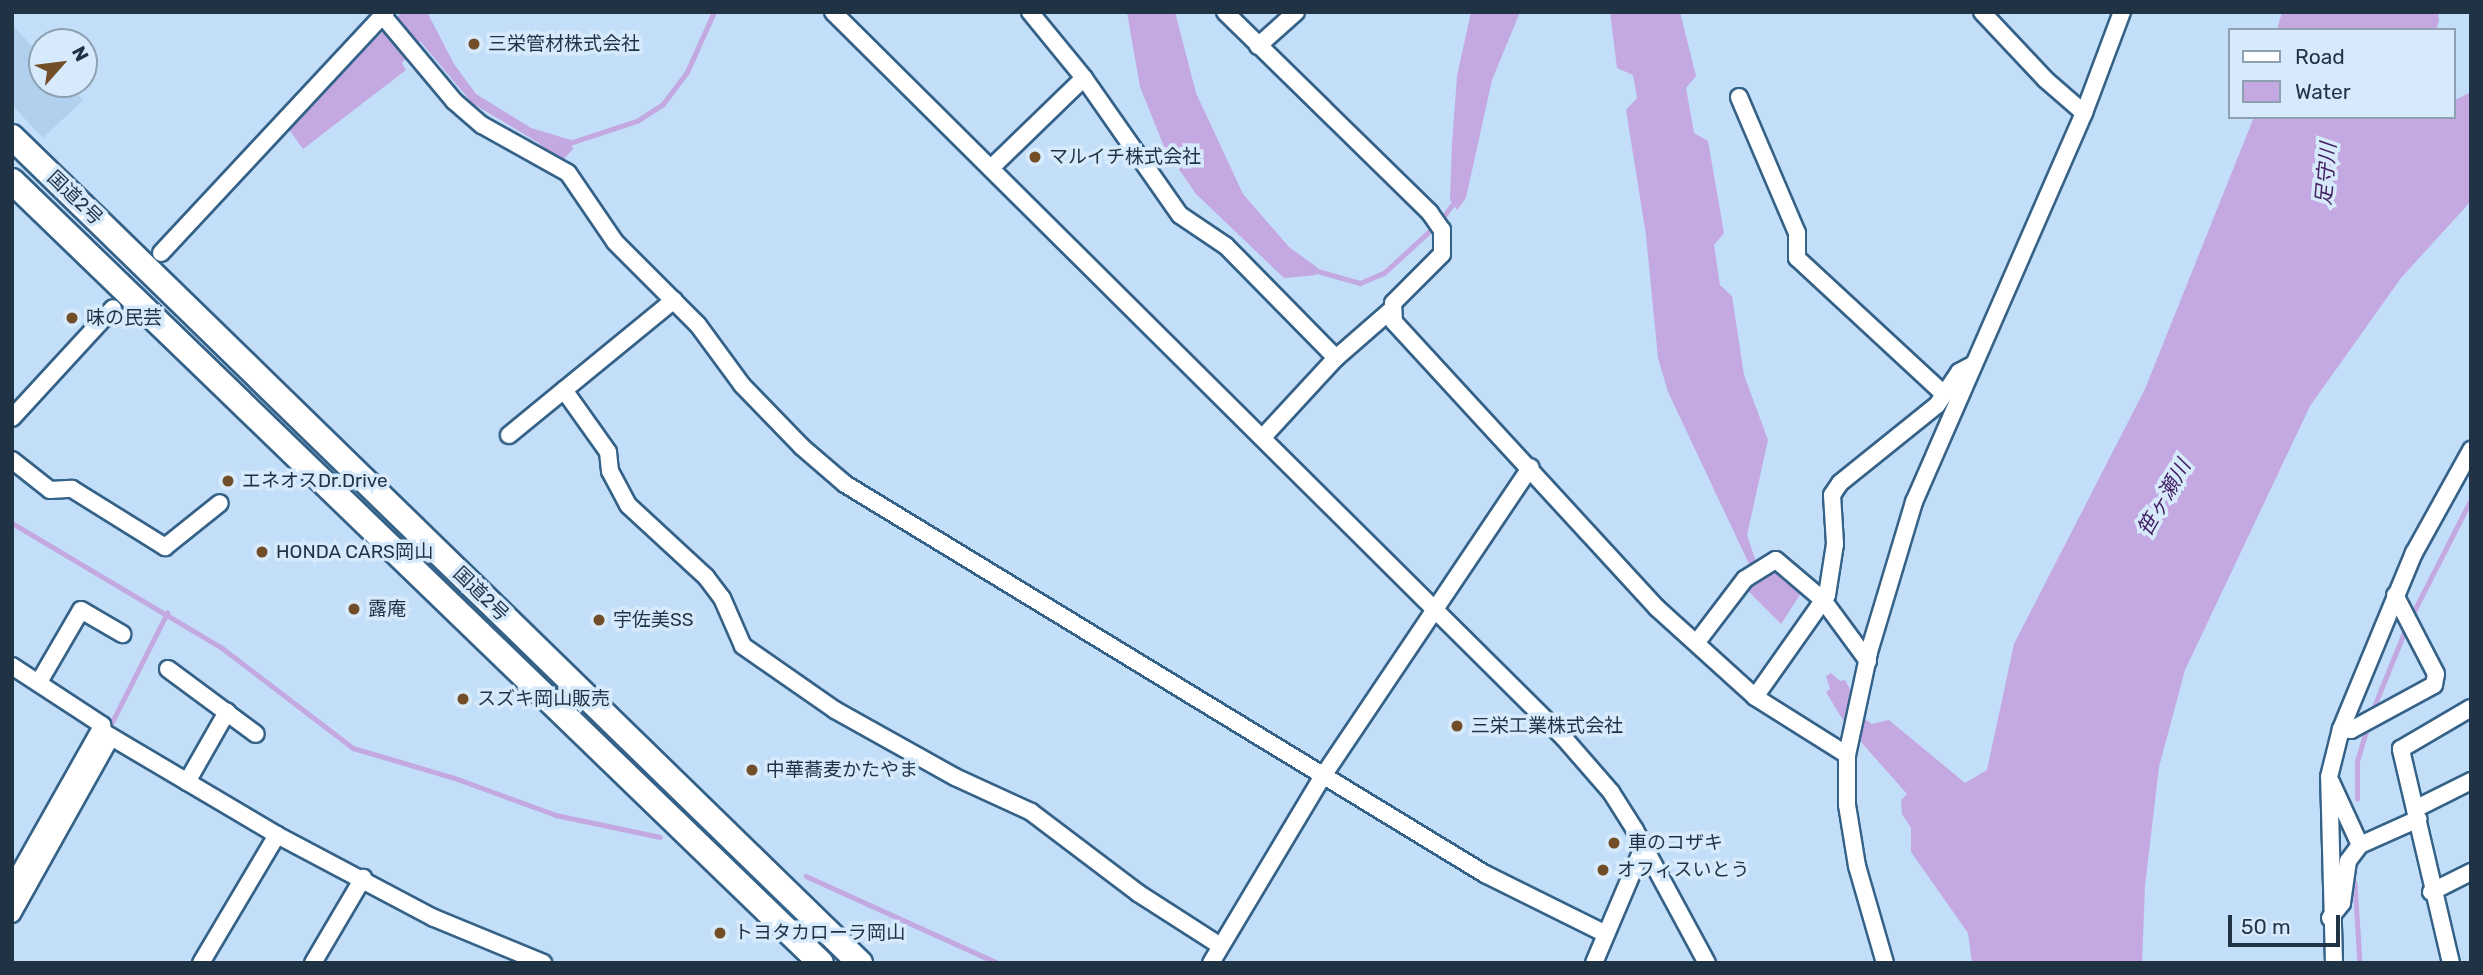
<!DOCTYPE html>
<meta charset="utf-8">
<style>
body{margin:0}
#map{position:relative;width:2483px;height:975px;overflow:hidden;background:#c2def9;font-family:Rubik,"Noto Sans JP",sans-serif}
div>[style]{position:absolute}
.built>*{inset:0;background:#b1d0ee}
.water>*{inset:0;background:#c3a8e1}
.stream>*{height:4.5px;margin:-2.25px;padding:0 2.25px;transform-origin:2.25px;border-radius:2.25px;background:#c3a8e1}
.roads{filter:drop-shadow(2px 0 #356288) drop-shadow(-2px 0 #356288) drop-shadow(0 2px #356288) drop-shadow(0 -2px #356288)}
.minor>*{height:16px;margin:-8px;padding:0 8px;transform-origin:8px;border-radius:8px;background:#fff}
.highway>*{height:24px;margin:-12px;padding:0 12px;transform-origin:12px;border-radius:12px;background:#fff}
.dots>*{width:19px;height:19px;translate:-50% -50%;box-sizing:border-box;border:4px solid #d7eafc;border-radius:50%}
span{translate:-50% -50%;white-space:nowrap;text-align:center;line-height:1.15;-webkit-text-stroke:7px #d7eafc;paint-order:stroke}
.poi-label{font-size:19px;color:#1f3344}
.left{translate:0 -50%;text-align:left}
.street-label{font-size:19px;color:#1f3344}
.water-label{font-size:21px;color:#431e61;font-style:italic}
.frame{position:absolute;inset:0;border:14px solid #1f3344;pointer-events:none}
.legend{position:absolute;left:2228px;top:28px;width:228px;height:91px;box-sizing:border-box;background:#d7eafc;border:2px solid #8da1b2;margin:0;padding:9px 12px;list-style:none;font-size:21px;color:#1f3344}
.legend li{display:flex;align-items:center;gap:14px;height:35px}
.legend b{width:35px;border:2px solid #8da1b2}
.north{position:absolute;left:28px;top:28px;width:70px;height:70px;box-sizing:border-box;background:#d7eafc;border:2px solid #8da1b2;border-radius:50%;rotate:62deg;font-size:19px;font-weight:700;line-height:28px;text-align:center;color:#1f3344}
.north::after{content:'';display:block;margin:auto;width:24px;height:32px;background:#714e27;clip-path:polygon(50% 0,100% 100%,50% 72%,0 100%)}
.scale{position:absolute;left:2228px;top:915px;width:112px;height:32px;box-sizing:border-box;border:4px solid #1f3344;border-top:0;padding-left:9px;font-size:21px;line-height:24px;white-space:nowrap;color:#1f3344;-webkit-text-stroke:5px #d7eafc;paint-order:stroke}
</style>
<div id="map">
<div class="built">
<div style="clip-path:polygon(14px 27px,42px 57px,42px 84px,68px 84px,83px 100px,43px 138px,12px 105px)"></div>
</div>
<div class="water">
<div style="clip-path:polygon(402px 12px,427px 12px,454px 64px,476px 94px,531px 128px,571px 140px,573px 149px,561px 162px,537px 142px,472px 103px,420px 41px,402px 63px,406px 70px,303px 149px,288px 128px)"></div>
<div style="clip-path:polygon(1127px 12px,1175px 12px,1196px 93px,1243px 194px,1289px 247px,1318px 268px,1316px 275px,1284px 278px,1196px 194px,1165px 149px,1140px 87px)"></div>
<div style="clip-path:polygon(1471px 12px,1520px 12px,1492px 80px,1466px 198px,1457px 210px,1450px 200px,1452px 144px,1457px 76px)"></div>
<div style="clip-path:polygon(1610px 12px,1680px 12px,1696px 76px,1686px 88px,1694px 133px,1708px 141px,1724px 233px,1714px 245px,1720px 285px,1732px 296px,1744px 375px,1768px 440px,1747px 535px,1755px 559px,1751px 568px,1668px 392px,1658px 358px,1646px 235px,1626px 110px,1637px 98px,1633px 75px,1617px 68px)"></div>
<div style="clip-path:polygon(2282px 12px,2438px 12px,2439px 21px,2436px 30px,2277px 30px)"></div>
<div style="clip-path:polygon(2471px 92px,2471px 201px,2401px 278px,2310px 406px,2185px 670px,2159px 767px,2145px 886px,2142px 963px,1972px 963px,1968px 933px,1911px 852px,1911px 828px,1902px 814px,1901px 800px,1907px 794px,1846px 725px,1826px 692px,1830px 689px,1826px 676px,1831px 673px,1840px 681px,1845px 680px,1866px 720px,1872px 724px,1889px 720px,1965px 783px,1987px 770px,2014px 644px,2145px 389px,2254px 117px,2453px 117px,2453px 101px)"></div>
<div style="clip-path:polygon(1774px 567px,1803px 590px,1781px 624px,1747px 590px)"></div>
</div>
<div class="stream">
<div style="left:567px;top:144px;width:74px;rotate:-18.2deg"></div>
<div style="left:637px;top:121px;width:31px;rotate:-33deg"></div>
<div style="left:663px;top:104px;width:40px;rotate:-53deg"></div>
<div style="left:687px;top:72px;width:66px;rotate:-65.8deg"></div>
<div style="left:1440px;top:221px;width:26px;rotate:-53deg"></div>
<div style="left:1314px;top:270px;width:48px;rotate:15.8deg"></div>
<div style="left:1360px;top:283px;width:26px;rotate:-23deg"></div>
<div style="left:1384px;top:273px;width:68px;rotate:-42.6deg"></div>
<div style="left:12px;top:523px;width:243px;rotate:30.7deg"></div>
<div style="left:221px;top:647px;width:166px;rotate:37.4deg"></div>
<div style="left:353px;top:748px;width:106px;rotate:16.4deg"></div>
<div style="left:455px;top:778px;width:108px;rotate:20.1deg"></div>
<div style="left:556px;top:815px;width:106px;rotate:11.9deg"></div>
<div style="left:2411px;top:617px;width:132px;rotate:-63deg"></div>
<div style="left:2371px;top:714px;width:93px;rotate:-67.9deg"></div>
<div style="left:109px;top:728px;width:129px;rotate:-63.2deg"></div>
<div style="left:2357px;top:799px;width:38px;rotate:-90deg"></div>
<div style="left:2357px;top:761px;width:37px;rotate:-73deg"></div>
<div style="left:806px;top:876px;width:211px;rotate:24.4deg"></div>
<div style="left:2355px;top:883px;width:80px;rotate:86.4deg"></div>
</div>
<div class="roads">
<div class="minor">
<div style="left:833px;top:12px;width:1030px;rotate:44.8deg"></div>
<div style="left:1564px;top:738px;width:72px;rotate:49deg"></div>
<div style="left:1611px;top:792px;width:45px;rotate:57.7deg"></div>
<div style="left:1635px;top:830px;width:151px;rotate:61.6deg"></div>
<div style="left:1030px;top:12px;width:85px;rotate:50.7deg"></div>
<div style="left:1084px;top:78px;width:167px;rotate:55deg"></div>
<div style="left:1180px;top:215px;width:55px;rotate:34deg"></div>
<div style="left:1226px;top:246px;width:157px;rotate:45.5deg"></div>
<div style="left:1225px;top:12px;width:287px;rotate:44.4deg"></div>
<div style="left:1430px;top:213px;width:21px;rotate:55deg"></div>
<div style="left:1442px;top:230px;width:24px;rotate:90deg"></div>
<div style="left:1442px;top:254px;width:69px;rotate:135deg"></div>
<div style="left:1393px;top:303px;width:19px;rotate:87deg"></div>
<div style="left:1394px;top:322px;width:389px;rotate:47.4deg"></div>
<div style="left:1657px;top:608px;width:132px;rotate:42.2deg"></div>
<div style="left:1755px;top:697px;width:109px;rotate:32.2deg"></div>
<div style="left:1982px;top:12px;width:93px;rotate:46.7deg"></div>
<div style="left:2046px;top:80px;width:50px;rotate:41deg"></div>
<div style="left:383px;top:16px;width:111px;rotate:50.1deg"></div>
<div style="left:454px;top:101px;width:37px;rotate:41deg"></div>
<div style="left:482px;top:125px;width:98px;rotate:29.2deg"></div>
<div style="left:568px;top:173px;width:83px;rotate:55.7deg"></div>
<div style="left:615px;top:242px;width:117px;rotate:45deg"></div>
<div style="left:698px;top:325px;width:74px;rotate:53.7deg"></div>
<div style="left:742px;top:385px;width:86px;rotate:45.9deg"></div>
<div style="left:802px;top:447px;width:57px;rotate:40.7deg"></div>
<div style="left:845px;top:484px;width:749px;rotate:31.36deg"></div>
<div style="left:1485px;top:874px;width:135px;rotate:26.4deg"></div>
<div style="left:1258px;top:46px;width:51px;rotate:-41.8deg"></div>
<div style="left:1739px;top:97px;width:148px;rotate:66.9deg"></div>
<div style="left:1797px;top:233px;width:25px;rotate:90deg"></div>
<div style="left:1797px;top:258px;width:200px;rotate:42.8deg"></div>
<div style="left:992px;top:167px;width:128px;rotate:-44.1deg"></div>
<div style="left:161px;top:253px;width:330px;rotate:-47deg"></div>
<div style="left:674px;top:300px;width:142px;rotate:140.7deg"></div>
<div style="left:564px;top:390px;width:76px;rotate:54.6deg"></div>
<div style="left:608px;top:452px;width:19px;rotate:84deg"></div>
<div style="left:610px;top:471px;width:38px;rotate:62deg"></div>
<div style="left:628px;top:505px;width:106px;rotate:42.7deg"></div>
<div style="left:706px;top:577px;width:26px;rotate:53deg"></div>
<div style="left:722px;top:598px;width:52px;rotate:66.4deg"></div>
<div style="left:743px;top:646px;width:112px;rotate:34.8deg"></div>
<div style="left:835px;top:710px;width:137px;rotate:29.2deg"></div>
<div style="left:955px;top:777px;width:84px;rotate:24.7deg"></div>
<div style="left:1031px;top:812px;width:134px;rotate:37.1deg"></div>
<div style="left:1138px;top:893px;width:96px;rotate:32.7deg"></div>
<div style="left:12px;top:418px;width:149px;rotate:-47.4deg"></div>
<div style="left:509px;top:435px;width:71px;rotate:-39.3deg"></div>
<div style="left:1263px;top:437px;width:108px;rotate:-47.3deg"></div>
<div style="left:1336px;top:358px;width:73px;rotate:-41.1deg"></div>
<div style="left:12px;top:460px;width:48px;rotate:38.3deg"></div>
<div style="left:50px;top:490px;width:22px;rotate:-3deg"></div>
<div style="left:72px;top:489px;width:110px;rotate:31.9deg"></div>
<div style="left:165px;top:547px;width:70px;rotate:-38.7deg"></div>
<div style="left:1697px;top:642px;width:79px;rotate:-52.7deg"></div>
<div style="left:1745px;top:579px;width:36px;rotate:-32deg"></div>
<div style="left:1776px;top:560px;width:62px;rotate:40.4deg"></div>
<div style="left:1823px;top:600px;width:76px;rotate:53.6deg"></div>
<div style="left:12px;top:666px;width:108px;rotate:33.2deg"></div>
<div style="left:102px;top:725px;width:7px;rotate:82deg"></div>
<div style="left:103px;top:732px;width:202px;rotate:30.6deg"></div>
<div style="left:277px;top:835px;width:178px;rotate:27.9deg"></div>
<div style="left:434px;top:918px;width:118px;rotate:22.4deg"></div>
<div style="left:168px;top:669px;width:109px;rotate:36.5deg"></div>
<div style="left:39px;top:682px;width:83px;rotate:-59.7deg"></div>
<div style="left:81px;top:610px;width:48px;rotate:30.3deg"></div>
<div style="left:1755px;top:697px;width:125px;rotate:-54.8deg"></div>
<div style="left:1827px;top:595px;width:52px;rotate:-81.1deg"></div>
<div style="left:1835px;top:544px;width:49px;rotate:-93.5deg"></div>
<div style="left:1832px;top:495px;width:14px;rotate:-56deg"></div>
<div style="left:1840px;top:483px;width:124px;rotate:-38.8deg"></div>
<div style="left:1937px;top:405px;width:40px;rotate:-56deg"></div>
<div style="left:1959px;top:372px;width:17px;rotate:-28deg"></div>
<div style="left:2341px;top:729px;width:10px;rotate:6deg"></div>
<div style="left:2351px;top:730px;width:94px;rotate:-28.5deg"></div>
<div style="left:2434px;top:685px;width:11px;rotate:-80deg"></div>
<div style="left:2436px;top:674px;width:89px;rotate:-117.4deg"></div>
<div style="left:187px;top:782px;width:81px;rotate:-60.3deg"></div>
<div style="left:2415px;top:809px;width:63px;rotate:-26.6deg"></div>
<div style="left:2360px;top:845px;width:64px;rotate:-24.1deg"></div>
<div style="left:12px;top:886px;width:179px;rotate:-60.6deg"></div>
<div style="left:2431px;top:892px;width:45px;rotate:-26.6deg"></div>
<div style="left:12px;top:914px;width:203px;rotate:-60.8deg"></div>
<div style="left:2330px;top:918px;width:19px;rotate:-51deg"></div>
<div style="left:2342px;top:903px;width:42px;rotate:-81.9deg"></div>
<div style="left:2348px;top:861px;width:20px;rotate:-53deg"></div>
<div style="left:2360px;top:845px;width:69px;rotate:-114.7deg"></div>
<div style="left:201px;top:963px;width:149px;rotate:-59.3deg"></div>
<div style="left:313px;top:963px;width:99px;rotate:-59.5deg"></div>
<div style="left:1211px;top:963px;width:218px;rotate:-59.1deg"></div>
<div style="left:1323px;top:776px;width:372px;rotate:-56.1deg"></div>
<div style="left:1594px;top:963px;width:128px;rotate:-67deg"></div>
<div style="left:1885px;top:963px;width:101px;rotate:-106.1deg"></div>
<div style="left:1857px;top:866px;width:62px;rotate:-99.3deg"></div>
<div style="left:1847px;top:805px;width:50px;rotate:-90deg"></div>
<div style="left:1847px;top:755px;width:105px;rotate:-77.9deg"></div>
<div style="left:1869px;top:652px;width:157px;rotate:-73.3deg"></div>
<div style="left:1914px;top:502px;width:425px;rotate:-66.4deg"></div>
<div style="left:2084px;top:113px;width:108px;rotate:-69.4deg"></div>
<div style="left:2334px;top:963px;width:186px;rotate:-91.5deg"></div>
<div style="left:2329px;top:777px;width:49px;rotate:-76deg"></div>
<div style="left:2341px;top:729px;width:191px;rotate:-67.5deg"></div>
<div style="left:2414px;top:553px;width:118px;rotate:-61deg"></div>
<div style="left:2451px;top:963px;width:220px;rotate:-103.2deg"></div>
<div style="left:2401px;top:749px;width:81px;rotate:-30.4deg"></div>
</div>
<div class="highway">
<div style="left:12px;top:137px;width:1184px;rotate:44.25deg"></div>
<div style="left:12px;top:181px;width:1125px;rotate:44.03deg"></div>
</div>
</div>
<div class="dots">
<div style="left:474px;top:44px;background:#714e27"></div>
<div style="left:1035px;top:157px;background:#714e27"></div>
<div style="left:72px;top:318px;background:#714e27"></div>
<div style="left:228px;top:481px;background:#714e27"></div>
<div style="left:262px;top:552px;background:#714e27"></div>
<div style="left:354px;top:609px;background:#714e27"></div>
<div style="left:599px;top:620px;background:#714e27"></div>
<div style="left:463px;top:699px;background:#714e27"></div>
<div style="left:1457px;top:726px;background:#714e27"></div>
<div style="left:752px;top:770px;background:#714e27"></div>
<div style="left:1614px;top:843px;background:#714e27"></div>
<div style="left:1603px;top:870px;background:#714e27"></div>
<div style="left:720px;top:933px;background:#714e27"></div>
</div>
<div class="poi-label">
<span class="left" style="left:488px;top:44px">三栄管材株式会社</span>
<span class="left" style="left:1049px;top:157px">マルイチ株式会社</span>
<span class="left" style="left:86px;top:318px">味の民芸</span>
<span class="left" style="left:242px;top:481px">エネオスDr.Drive</span>
<span class="left" style="left:276px;top:552px">HONDA CARS岡山</span>
<span class="left" style="left:368px;top:609px">露庵</span>
<span class="left" style="left:613px;top:620px">宇佐美SS</span>
<span class="left" style="left:477px;top:699px">スズキ岡山販売</span>
<span class="left" style="left:1471px;top:726px">三栄工業株式会社</span>
<span class="left" style="left:766px;top:770px">中華蕎麦かたやま</span>
<span class="left" style="left:1628px;top:843px">車のコザキ</span>
<span class="left" style="left:1617px;top:870px">オフィスいとう</span>
<span class="left" style="left:734px;top:933px">トヨタカローラ岡山</span>
</div>
<div class="street-label">
<span style="left:75px;top:198px;rotate:44deg">国道2号</span>
<span style="left:481px;top:594px;rotate:44deg">国道2号</span>
</div>
<div class="water-label">
<span style="left:2326px;top:174px;rotate:-85deg">足守川</span>
<span style="left:2164px;top:498px;rotate:-60deg">笹ヶ瀬川</span>
</div>
<div class="frame"></div>
<ul class="legend">
<li><b style="height:9px;background:#fff"></b>Road</li>
<li><b style="height:19px;background:#c3a8e1"></b>Water</li>
</ul>
<div class="north">N</div>
<div class="scale">50 m</div>
</div>
